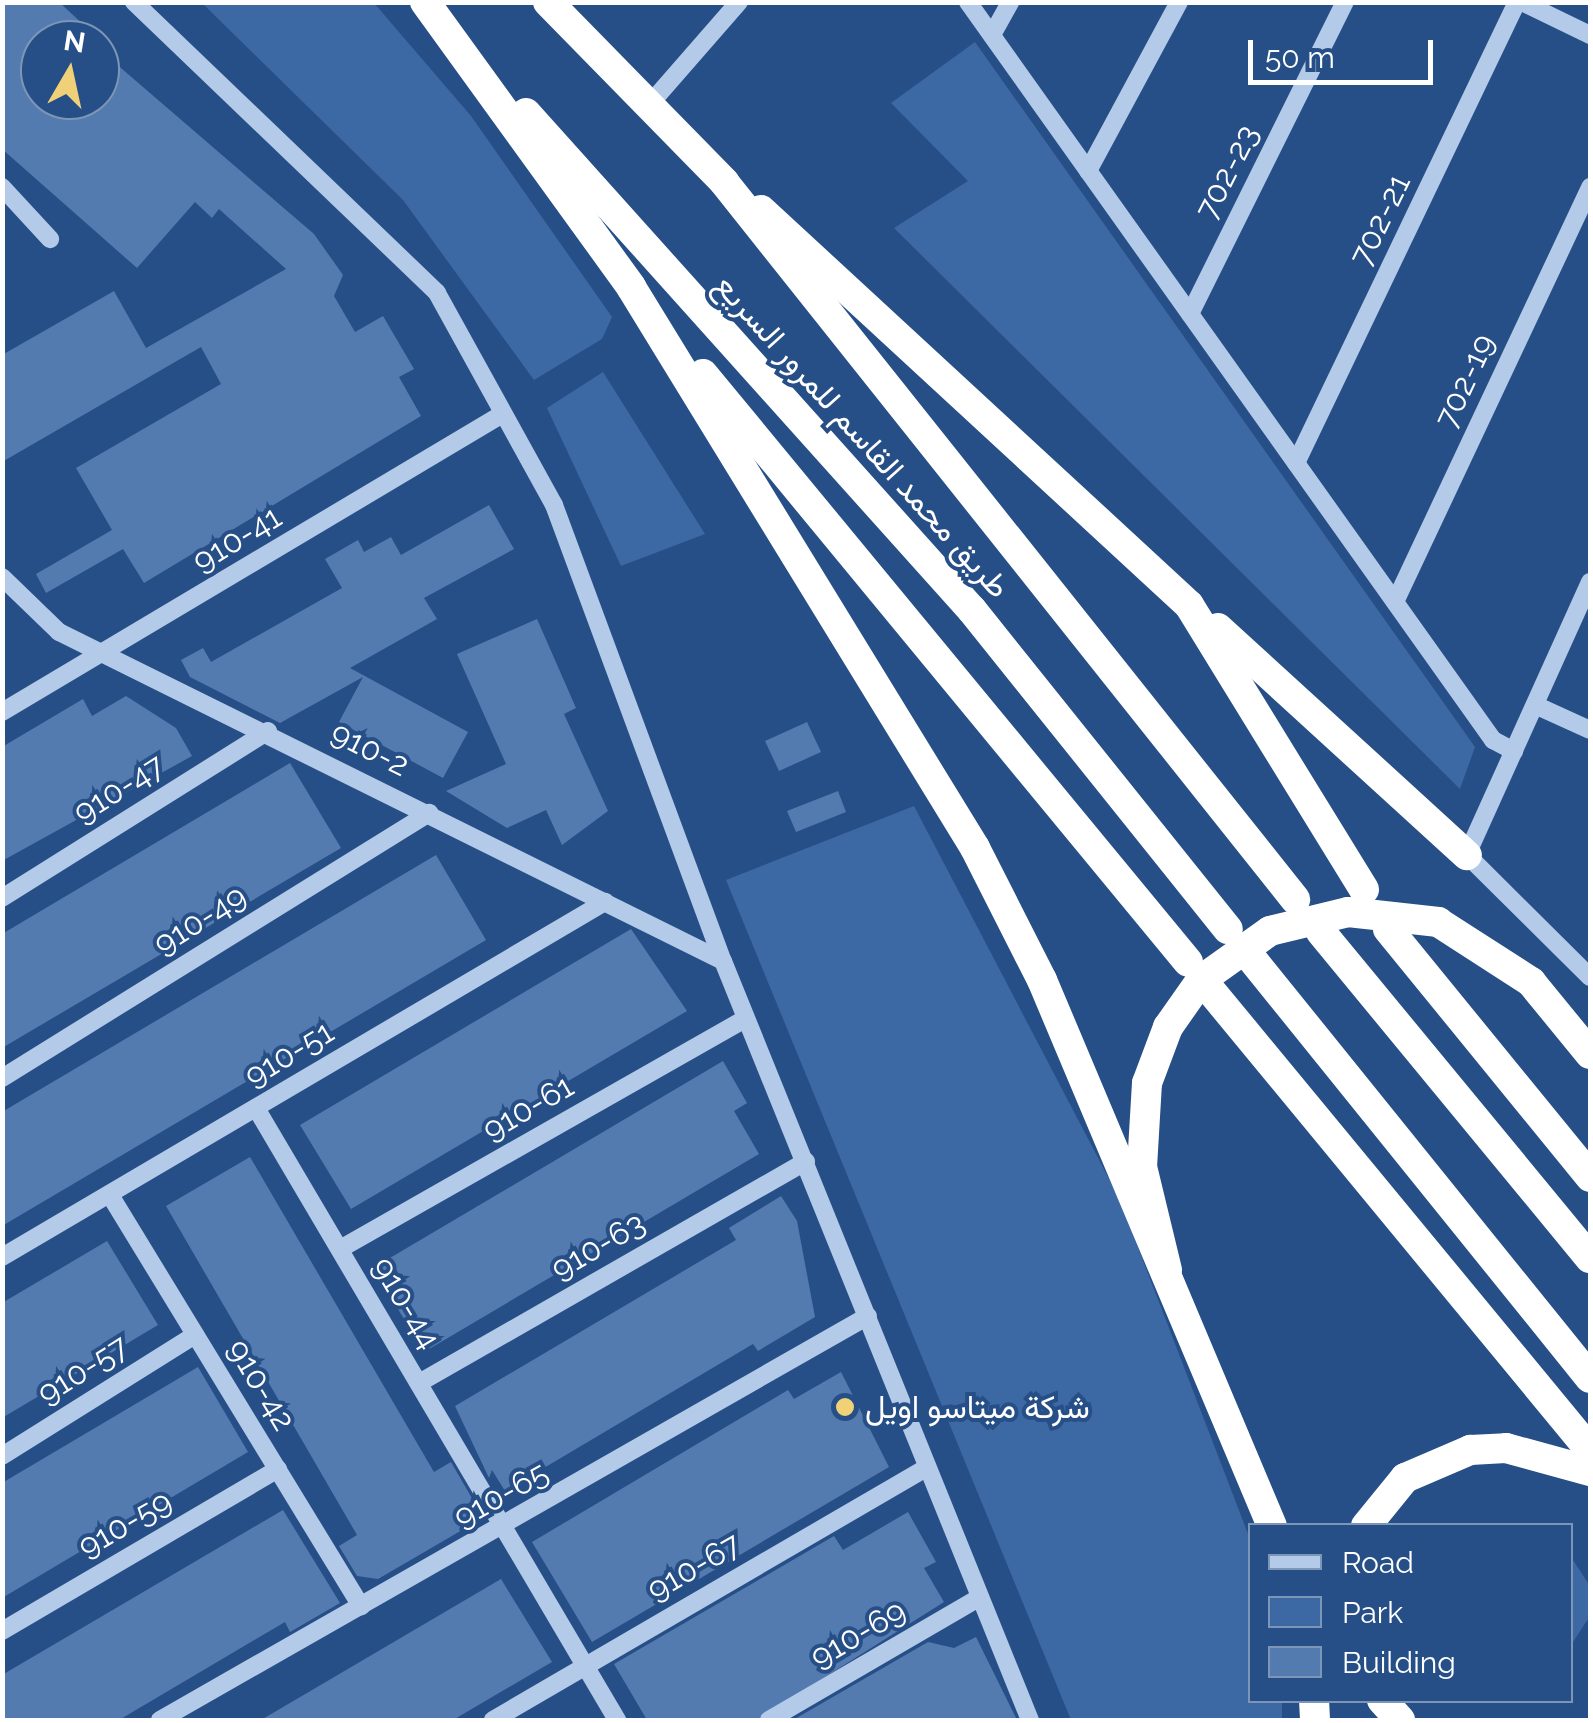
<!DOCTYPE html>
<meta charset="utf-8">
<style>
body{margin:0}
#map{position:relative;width:1593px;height:1723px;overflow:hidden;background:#274f87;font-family:Raleway,Vazirmatn,sans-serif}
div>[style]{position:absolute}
.green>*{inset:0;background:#3c68a3}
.building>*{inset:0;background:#547bb0}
.minor>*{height:18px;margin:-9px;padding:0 9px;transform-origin:9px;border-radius:9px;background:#b3cae8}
.highway>*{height:30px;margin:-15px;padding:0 15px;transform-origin:15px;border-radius:15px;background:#fff}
.highway-bridge>*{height:30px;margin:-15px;padding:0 15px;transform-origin:15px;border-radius:15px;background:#fff}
.dots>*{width:28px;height:28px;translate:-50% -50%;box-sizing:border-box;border:5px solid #274f87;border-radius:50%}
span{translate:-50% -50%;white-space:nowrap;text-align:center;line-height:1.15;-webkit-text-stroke:8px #274f87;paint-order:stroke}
.street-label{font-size:32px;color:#fff}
.poi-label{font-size:32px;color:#fff}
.left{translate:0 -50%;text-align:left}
.frame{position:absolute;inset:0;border:5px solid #fff;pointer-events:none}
.legend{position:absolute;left:1248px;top:1523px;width:325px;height:180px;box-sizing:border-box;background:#274f87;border:2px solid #7d95b7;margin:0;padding:12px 18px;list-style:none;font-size:30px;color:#fff}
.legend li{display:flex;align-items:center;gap:20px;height:50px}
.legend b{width:50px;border:2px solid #7d95b7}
.north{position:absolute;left:20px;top:20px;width:100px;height:100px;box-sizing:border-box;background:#274f87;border:2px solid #7d95b7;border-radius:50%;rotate:9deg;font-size:28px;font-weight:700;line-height:40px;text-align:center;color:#fff}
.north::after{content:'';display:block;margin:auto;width:35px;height:45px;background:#f1d178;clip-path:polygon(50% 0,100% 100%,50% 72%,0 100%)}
.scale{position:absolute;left:1248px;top:40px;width:185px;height:45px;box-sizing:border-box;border:5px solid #fff;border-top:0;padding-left:12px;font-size:30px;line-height:35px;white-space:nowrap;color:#fff;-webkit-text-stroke:8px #274f87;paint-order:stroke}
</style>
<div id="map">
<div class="green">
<div style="clip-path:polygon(202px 3px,374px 3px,471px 116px,612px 317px,602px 339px,534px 380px,403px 200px)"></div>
<div style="clip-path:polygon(975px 42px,1475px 747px,1460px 789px,894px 228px,968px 181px,891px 103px)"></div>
<div style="clip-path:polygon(603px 372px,705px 534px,621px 566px,547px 408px)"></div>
<div style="clip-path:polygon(914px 806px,1119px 1198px,1250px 1539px,1250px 1700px,1282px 1701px,1282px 1720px,1071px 1720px,726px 880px)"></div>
<div style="clip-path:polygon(1571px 1557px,1590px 1586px,1590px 1616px,1571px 1645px)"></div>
</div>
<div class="building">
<div style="clip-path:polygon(2px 2px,59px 2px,100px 40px,40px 40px,40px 100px,100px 100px,100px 50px,314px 234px,343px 275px,334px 296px,355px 332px,383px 316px,414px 369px,399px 377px,421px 416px,144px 583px,123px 549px,46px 593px,36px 574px,112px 530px,76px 468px,221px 384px,201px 347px,2px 462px,2px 355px,114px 291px,146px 348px,286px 269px,219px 209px,212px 218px,195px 202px,137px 268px,2px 149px)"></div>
<div style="clip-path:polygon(489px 505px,514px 549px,424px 598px,437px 619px,350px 668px,468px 732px,443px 778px,339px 722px,363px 677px,280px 723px,190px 677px,181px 660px,203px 648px,211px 662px,342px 588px,325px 559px,358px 540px,364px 552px,391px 537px,401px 555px)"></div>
<div style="clip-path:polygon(537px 619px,576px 708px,564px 714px,608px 811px,562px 845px,546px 810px,507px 828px,446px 791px,506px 764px,457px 654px)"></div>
<div style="clip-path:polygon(126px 696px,176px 728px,192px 756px,2px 861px,2px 747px,83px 699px,92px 716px)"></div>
<div style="clip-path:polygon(807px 722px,821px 752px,779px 771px,765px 741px)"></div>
<div style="clip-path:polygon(290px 763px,341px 848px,2px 1048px,2px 934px)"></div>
<div style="clip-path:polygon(838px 791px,846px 812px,796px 832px,787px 811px)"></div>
<div style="clip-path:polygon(436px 855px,486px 940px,2px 1226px,2px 1112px)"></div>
<div style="clip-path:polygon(631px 929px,687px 1011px,351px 1209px,300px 1125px)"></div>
<div style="clip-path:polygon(723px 1061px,747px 1103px,734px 1111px,759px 1154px,424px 1352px,373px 1268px)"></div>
<div style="clip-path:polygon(250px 1157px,434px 1472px,451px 1462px,477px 1507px,469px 1526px,378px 1579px,357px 1576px,339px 1546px,357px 1535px,166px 1206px)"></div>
<div style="clip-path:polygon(781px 1196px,797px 1221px,815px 1317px,758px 1351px,753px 1344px,505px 1491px,492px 1470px,489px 1478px,455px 1406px,736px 1240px,729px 1228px)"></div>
<div style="clip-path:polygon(107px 1241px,158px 1325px,2px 1418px,2px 1303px)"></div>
<div style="clip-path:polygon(198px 1367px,248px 1452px,2px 1598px,2px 1483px)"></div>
<div style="clip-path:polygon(841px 1372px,889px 1467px,592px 1642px,532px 1542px,788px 1390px,794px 1399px)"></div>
<div style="clip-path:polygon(283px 1510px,340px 1603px,290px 1632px,285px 1622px,119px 1720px,2px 1720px,2px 1675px)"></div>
<div style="clip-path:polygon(908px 1512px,936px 1562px,924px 1568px,944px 1602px,757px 1720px,647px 1720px,614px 1664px,834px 1536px,843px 1550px)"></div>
<div style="clip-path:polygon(501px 1579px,552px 1662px,453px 1720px,261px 1720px)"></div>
<div style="clip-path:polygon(976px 1637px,1017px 1720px,793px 1720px,928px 1642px,954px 1648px)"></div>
</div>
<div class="minor">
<div style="left:134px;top:2px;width:420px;rotate:43.8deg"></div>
<div style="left:437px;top:293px;width:242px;rotate:61.1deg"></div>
<div style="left:554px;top:505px;width:486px;rotate:69.7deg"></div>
<div style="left:723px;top:961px;width:819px;rotate:67.98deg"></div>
<div style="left:968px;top:2px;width:906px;rotate:54.57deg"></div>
<div style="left:1493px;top:740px;width:24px;rotate:28deg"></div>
<div style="left:1522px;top:2px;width:76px;rotate:25.9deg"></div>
<div style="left:992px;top:35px;width:38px;rotate:-61deg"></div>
<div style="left:649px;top:105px;width:137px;rotate:-48.9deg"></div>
<div style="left:1088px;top:171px;width:192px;rotate:-61.7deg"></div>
<div style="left:2px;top:187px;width:71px;rotate:47.3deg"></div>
<div style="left:1190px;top:314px;width:348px;rotate:-63.6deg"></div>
<div style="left:1296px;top:463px;width:511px;rotate:-64.39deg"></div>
<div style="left:2px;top:577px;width:79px;rotate:44deg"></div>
<div style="left:59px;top:632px;width:741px;rotate:26.36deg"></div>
<div style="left:1590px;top:582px;width:299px;rotate:114.3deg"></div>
<div style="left:1467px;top:855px;width:173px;rotate:44.8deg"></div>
<div style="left:1395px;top:602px;width:459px;rotate:-64.8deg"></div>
<div style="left:1535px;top:705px;width:60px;rotate:24.4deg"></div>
<div style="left:2px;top:712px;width:581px;rotate:-30.76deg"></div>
<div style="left:2px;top:898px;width:314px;rotate:-32.1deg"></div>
<div style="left:2px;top:1078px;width:503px;rotate:-31.82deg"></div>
<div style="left:256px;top:1108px;width:711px;rotate:59.46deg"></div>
<div style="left:110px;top:1195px;width:482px;rotate:58.6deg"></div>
<div style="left:340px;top:1249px;width:466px;rotate:-29.6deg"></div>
<div style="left:2px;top:1257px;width:700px;rotate:-30.49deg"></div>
<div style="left:419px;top:1383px;width:446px;rotate:-29.8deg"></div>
<div style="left:2px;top:1456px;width:228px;rotate:-32.1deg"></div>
<div style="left:2px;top:1631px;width:320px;rotate:-30.4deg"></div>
<div style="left:160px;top:1720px;width:815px;rotate:-29.71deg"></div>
<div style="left:493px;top:1720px;width:501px;rotate:-30.2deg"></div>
<div style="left:769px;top:1720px;width:241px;rotate:-30.2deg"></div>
</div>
<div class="highway">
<div style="left:425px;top:2px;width:352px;rotate:54.1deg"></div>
<div style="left:631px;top:287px;width:658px;rotate:58.48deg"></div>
<div style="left:975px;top:848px;width:148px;rotate:63.1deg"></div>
<div style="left:1042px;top:980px;width:592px;rotate:67.16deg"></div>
<div style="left:548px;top:2px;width:252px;rotate:45.6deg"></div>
<div style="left:724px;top:182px;width:917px;rotate:51.47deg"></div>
<div style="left:526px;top:113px;width:668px;rotate:48.1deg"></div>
<div style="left:972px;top:610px;width:409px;rotate:51.3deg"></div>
<div style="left:761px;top:210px;width:582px;rotate:42.7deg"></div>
<div style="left:1189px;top:605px;width:334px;rotate:58.4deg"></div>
<div style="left:703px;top:374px;width:762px;rotate:50.48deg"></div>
<div style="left:1218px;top:628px;width:337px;rotate:42.4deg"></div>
<div style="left:1388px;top:929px;width:320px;rotate:50.8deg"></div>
<div style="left:1321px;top:932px;width:423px;rotate:50.5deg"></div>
<div style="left:1252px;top:959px;width:538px;rotate:51.11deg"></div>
<div style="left:1212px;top:992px;width:594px;rotate:50.47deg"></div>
<div style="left:1366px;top:1526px;width:62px;rotate:-50.9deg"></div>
<div style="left:1405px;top:1478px;width:71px;rotate:-23.3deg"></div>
<div style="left:1470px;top:1450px;width:36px;rotate:-3deg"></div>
<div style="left:1506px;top:1448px;width:87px;rotate:15.3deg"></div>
<div style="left:1314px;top:1700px;width:20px;rotate:87deg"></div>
<div style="left:1382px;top:1700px;width:27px;rotate:48deg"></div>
</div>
<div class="highway-bridge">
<div style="left:1167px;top:1270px;width:106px;rotate:-103.6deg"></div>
<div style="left:1142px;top:1167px;width:84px;rotate:-86.6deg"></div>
<div style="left:1147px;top:1083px;width:60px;rotate:-69.4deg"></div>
<div style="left:1168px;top:1027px;width:57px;rotate:-54.9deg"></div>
<div style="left:1201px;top:980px;width:85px;rotate:-35.4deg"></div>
<div style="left:1270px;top:931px;width:80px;rotate:-13.7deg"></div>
<div style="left:1348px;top:912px;width:91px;rotate:6.3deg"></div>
<div style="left:1438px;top:922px;width:111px;rotate:32.8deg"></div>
<div style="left:1531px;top:982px;width:93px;rotate:50.7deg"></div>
</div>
<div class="dots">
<div style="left:845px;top:1407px;background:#f1d178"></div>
</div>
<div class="street-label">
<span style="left:1227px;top:172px;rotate:-63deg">702-23</span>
<span style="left:1380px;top:220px;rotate:-64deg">702-21</span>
<span style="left:1465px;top:381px;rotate:-65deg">702-19</span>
<span style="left:862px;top:436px;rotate:48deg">طريق محمد القاسم للمرور السريع</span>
<span style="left:237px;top:539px;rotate:-31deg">910-41</span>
<span style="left:370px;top:749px;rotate:27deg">910-2</span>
<span style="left:119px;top:789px;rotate:-32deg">910-47</span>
<span style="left:200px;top:920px;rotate:-32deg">910-49</span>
<span style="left:289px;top:1054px;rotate:-31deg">910-51</span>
<span style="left:528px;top:1108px;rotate:-30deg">910-61</span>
<span style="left:598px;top:1246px;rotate:-30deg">910-63</span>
<span style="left:406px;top:1303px;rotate:59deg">910-44</span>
<span style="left:83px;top:1370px;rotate:-32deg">910-57</span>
<span style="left:261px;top:1385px;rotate:59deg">910-42</span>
<span style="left:501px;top:1495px;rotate:-29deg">910-65</span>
<span style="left:125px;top:1524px;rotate:-30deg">910-59</span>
<span style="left:694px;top:1567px;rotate:-30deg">910-67</span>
<span style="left:858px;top:1634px;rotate:-30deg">910-69</span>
</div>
<div class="poi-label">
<span class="left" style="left:865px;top:1407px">شركة ميتاسو اويل</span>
</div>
<div class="frame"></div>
<ul class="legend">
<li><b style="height:12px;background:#b3cae8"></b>Road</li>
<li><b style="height:28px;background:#3c68a3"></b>Park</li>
<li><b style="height:28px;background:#547bb0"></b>Building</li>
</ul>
<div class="north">N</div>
<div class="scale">50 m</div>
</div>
